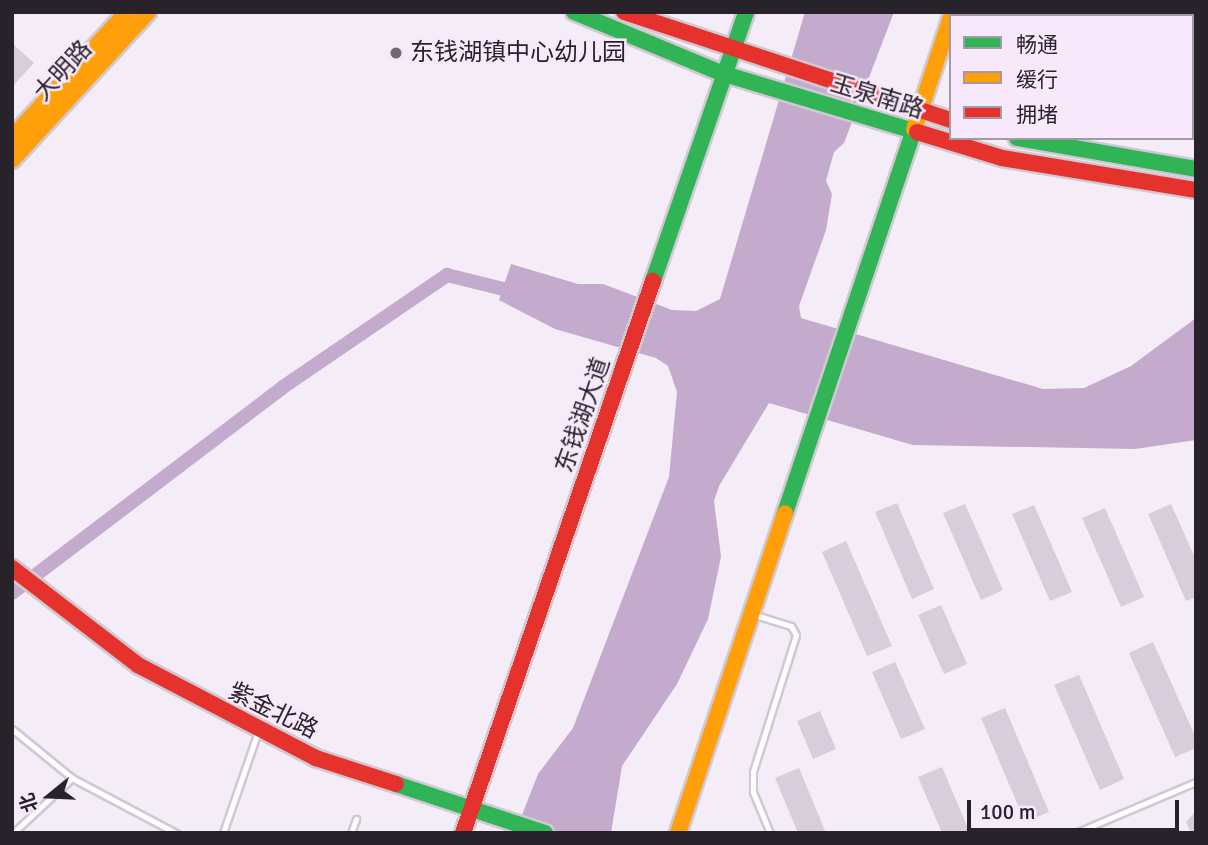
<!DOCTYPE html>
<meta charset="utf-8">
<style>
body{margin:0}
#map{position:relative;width:1208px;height:845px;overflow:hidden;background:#f4ecf7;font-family:Signika,"Noto Sans SC",sans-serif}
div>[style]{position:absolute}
.water>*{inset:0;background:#c4aacc}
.canal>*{height:14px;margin:-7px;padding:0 7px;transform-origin:7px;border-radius:7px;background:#c4aacc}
.building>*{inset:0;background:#d8cedb}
.roads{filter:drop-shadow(2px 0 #d0c9d2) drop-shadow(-2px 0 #d0c9d2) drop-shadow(0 2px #d0c9d2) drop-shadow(0 -2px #d0c9d2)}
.lane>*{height:5px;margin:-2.5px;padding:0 2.5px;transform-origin:2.5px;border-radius:2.5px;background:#fdfcfe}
.fast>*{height:16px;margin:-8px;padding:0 8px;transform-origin:8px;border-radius:8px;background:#30b455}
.slow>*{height:16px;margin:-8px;padding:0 8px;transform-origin:8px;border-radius:8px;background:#ff9f0a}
.jam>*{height:16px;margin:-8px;padding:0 8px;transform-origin:8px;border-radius:8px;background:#e5322d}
.dots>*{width:19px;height:19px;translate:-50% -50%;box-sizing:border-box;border:4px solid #f7e8fb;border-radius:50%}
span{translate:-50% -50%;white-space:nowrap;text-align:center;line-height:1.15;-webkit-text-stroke:5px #f7e8fb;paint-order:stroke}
.poi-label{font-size:24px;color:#28232a}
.left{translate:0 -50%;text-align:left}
.street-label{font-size:24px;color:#28232a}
.frame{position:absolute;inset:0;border:14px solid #28232a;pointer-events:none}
.legend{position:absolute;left:949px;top:14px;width:245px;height:126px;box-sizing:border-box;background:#f7e8fb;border:2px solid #a499a7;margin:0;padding:9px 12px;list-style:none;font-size:21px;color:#28232a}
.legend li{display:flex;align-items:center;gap:14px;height:35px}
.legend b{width:35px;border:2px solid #a499a7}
.north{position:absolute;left:14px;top:761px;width:70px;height:70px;-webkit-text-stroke:5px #f7e8fb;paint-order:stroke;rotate:252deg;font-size:19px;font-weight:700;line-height:28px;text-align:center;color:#28232a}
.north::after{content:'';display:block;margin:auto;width:24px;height:32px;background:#28232a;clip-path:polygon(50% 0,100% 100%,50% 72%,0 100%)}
.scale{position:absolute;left:967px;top:800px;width:212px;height:32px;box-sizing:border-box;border:4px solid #28232a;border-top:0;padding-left:9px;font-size:21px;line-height:24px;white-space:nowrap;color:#28232a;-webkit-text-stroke:5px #f7e8fb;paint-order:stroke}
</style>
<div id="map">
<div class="water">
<div style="clip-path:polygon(805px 12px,894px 12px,844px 143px,834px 152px,826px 181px,832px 194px,826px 230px,799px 306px,801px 318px,1043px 389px,1084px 388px,1131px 366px,1196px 318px,1196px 440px,1135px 449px,913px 445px,769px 403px,719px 486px,714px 501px,721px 557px,708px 619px,677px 684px,622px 766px,611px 833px,515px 833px,538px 774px,573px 728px,669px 477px,677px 392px,668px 366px,656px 358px,555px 329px,499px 300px,511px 264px,578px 284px,603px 284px,672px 310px,696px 311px,720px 299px)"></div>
</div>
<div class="canal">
<div style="left:12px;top:593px;width:340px;rotate:-37.2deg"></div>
<div style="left:283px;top:387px;width:199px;rotate:-34.3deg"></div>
<div style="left:447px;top:275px;width:75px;rotate:13.9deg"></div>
</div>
<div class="building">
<div style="clip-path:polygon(14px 45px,34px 63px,12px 87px,12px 47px)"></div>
<div style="clip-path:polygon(897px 503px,934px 589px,912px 599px,875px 512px)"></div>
<div style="clip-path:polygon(965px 504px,1003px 590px,981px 600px,943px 513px)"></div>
<div style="clip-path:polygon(1171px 504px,1196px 560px,1196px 597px,1186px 601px,1148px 514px)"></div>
<div style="clip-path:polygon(1034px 505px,1072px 592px,1050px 601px,1012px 514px)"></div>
<div style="clip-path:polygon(1105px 508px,1144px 597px,1121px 607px,1082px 518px)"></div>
<div style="clip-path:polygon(846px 541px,892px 646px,867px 656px,822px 552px)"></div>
<div style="clip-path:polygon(941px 605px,967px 664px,944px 674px,918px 615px)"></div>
<div style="clip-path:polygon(1153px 642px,1196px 738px,1196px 748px,1175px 757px,1129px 653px)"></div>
<div style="clip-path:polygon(895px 662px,925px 729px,901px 739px,872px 672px)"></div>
<div style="clip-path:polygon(1079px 675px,1124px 779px,1100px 790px,1054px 685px)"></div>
<div style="clip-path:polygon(1005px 708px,1049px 812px,1025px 822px,981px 718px)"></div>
<div style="clip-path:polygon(820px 711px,836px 749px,813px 759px,797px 721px)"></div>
<div style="clip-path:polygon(942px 767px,970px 833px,942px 833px,918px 777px)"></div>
<div style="clip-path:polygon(799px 768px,826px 833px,798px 833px,775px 778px)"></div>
<div style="clip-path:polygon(1196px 811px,1196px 833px,1191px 833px,1186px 822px)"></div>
</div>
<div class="roads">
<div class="lane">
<div style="left:752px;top:614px;width:41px;rotate:17.1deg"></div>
<div style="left:791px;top:626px;width:10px;rotate:61deg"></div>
<div style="left:796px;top:635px;width:143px;rotate:107.5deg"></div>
<div style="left:753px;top:771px;width:21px;rotate:90deg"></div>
<div style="left:753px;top:792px;width:44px;rotate:67.5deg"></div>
<div style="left:12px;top:729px;width:77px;rotate:39.2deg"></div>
<div style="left:72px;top:778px;width:118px;rotate:27.9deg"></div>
<div style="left:13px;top:833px;width:81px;rotate:-43deg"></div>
<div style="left:223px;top:833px;width:105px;rotate:-71deg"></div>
<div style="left:351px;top:833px;width:15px;rotate:-70deg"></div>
<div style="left:1075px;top:833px;width:131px;rotate:-22.9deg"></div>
</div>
<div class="fast">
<div style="left:574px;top:12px;width:162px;rotate:22.5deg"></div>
<div style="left:724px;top:74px;width:202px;rotate:16.7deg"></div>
<div style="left:1017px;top:138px;width:182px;rotate:9.8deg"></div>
<div style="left:653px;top:281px;width:285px;rotate:-70.9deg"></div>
<div style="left:785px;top:513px;width:405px;rotate:-71.4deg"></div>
<div style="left:396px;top:784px;width:157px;rotate:18.2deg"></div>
</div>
<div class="slow">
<div style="left:914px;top:129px;width:118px;rotate:-71.7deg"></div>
<div style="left:12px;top:138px;width:171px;rotate:-47.6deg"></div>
<div style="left:12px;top:160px;width:201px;rotate:-47.4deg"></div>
<div style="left:678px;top:833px;width:337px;rotate:-71.5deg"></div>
</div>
<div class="jam">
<div style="left:624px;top:12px;width:344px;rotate:18.3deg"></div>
<div style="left:917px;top:132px;width:89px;rotate:17deg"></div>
<div style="left:1002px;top:158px;width:197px;rotate:9.4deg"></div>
<div style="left:12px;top:568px;width:159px;rotate:37.6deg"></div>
<div style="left:138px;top:665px;width:201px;rotate:27.6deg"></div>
<div style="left:316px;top:758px;width:84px;rotate:18deg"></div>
<div style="left:463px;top:833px;width:584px;rotate:-71.01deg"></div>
</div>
</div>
<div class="dots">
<div style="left:396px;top:53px;background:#6f6972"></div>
</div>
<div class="poi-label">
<span class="left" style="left:410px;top:53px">东钱湖镇中心幼儿园</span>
</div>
<div class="street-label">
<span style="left:63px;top:71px;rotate:-47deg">大明路</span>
<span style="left:877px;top:97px;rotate:17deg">玉泉南路</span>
<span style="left:583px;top:415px;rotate:-71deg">东钱湖大道</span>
<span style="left:273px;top:711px;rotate:26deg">紫金北路</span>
</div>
<div class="frame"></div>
<ul class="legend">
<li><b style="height:9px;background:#30b455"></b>畅通</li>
<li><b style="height:9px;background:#ff9f0a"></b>缓行</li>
<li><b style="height:9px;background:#e5322d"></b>拥堵</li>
</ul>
<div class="north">北</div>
<div class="scale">100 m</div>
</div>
